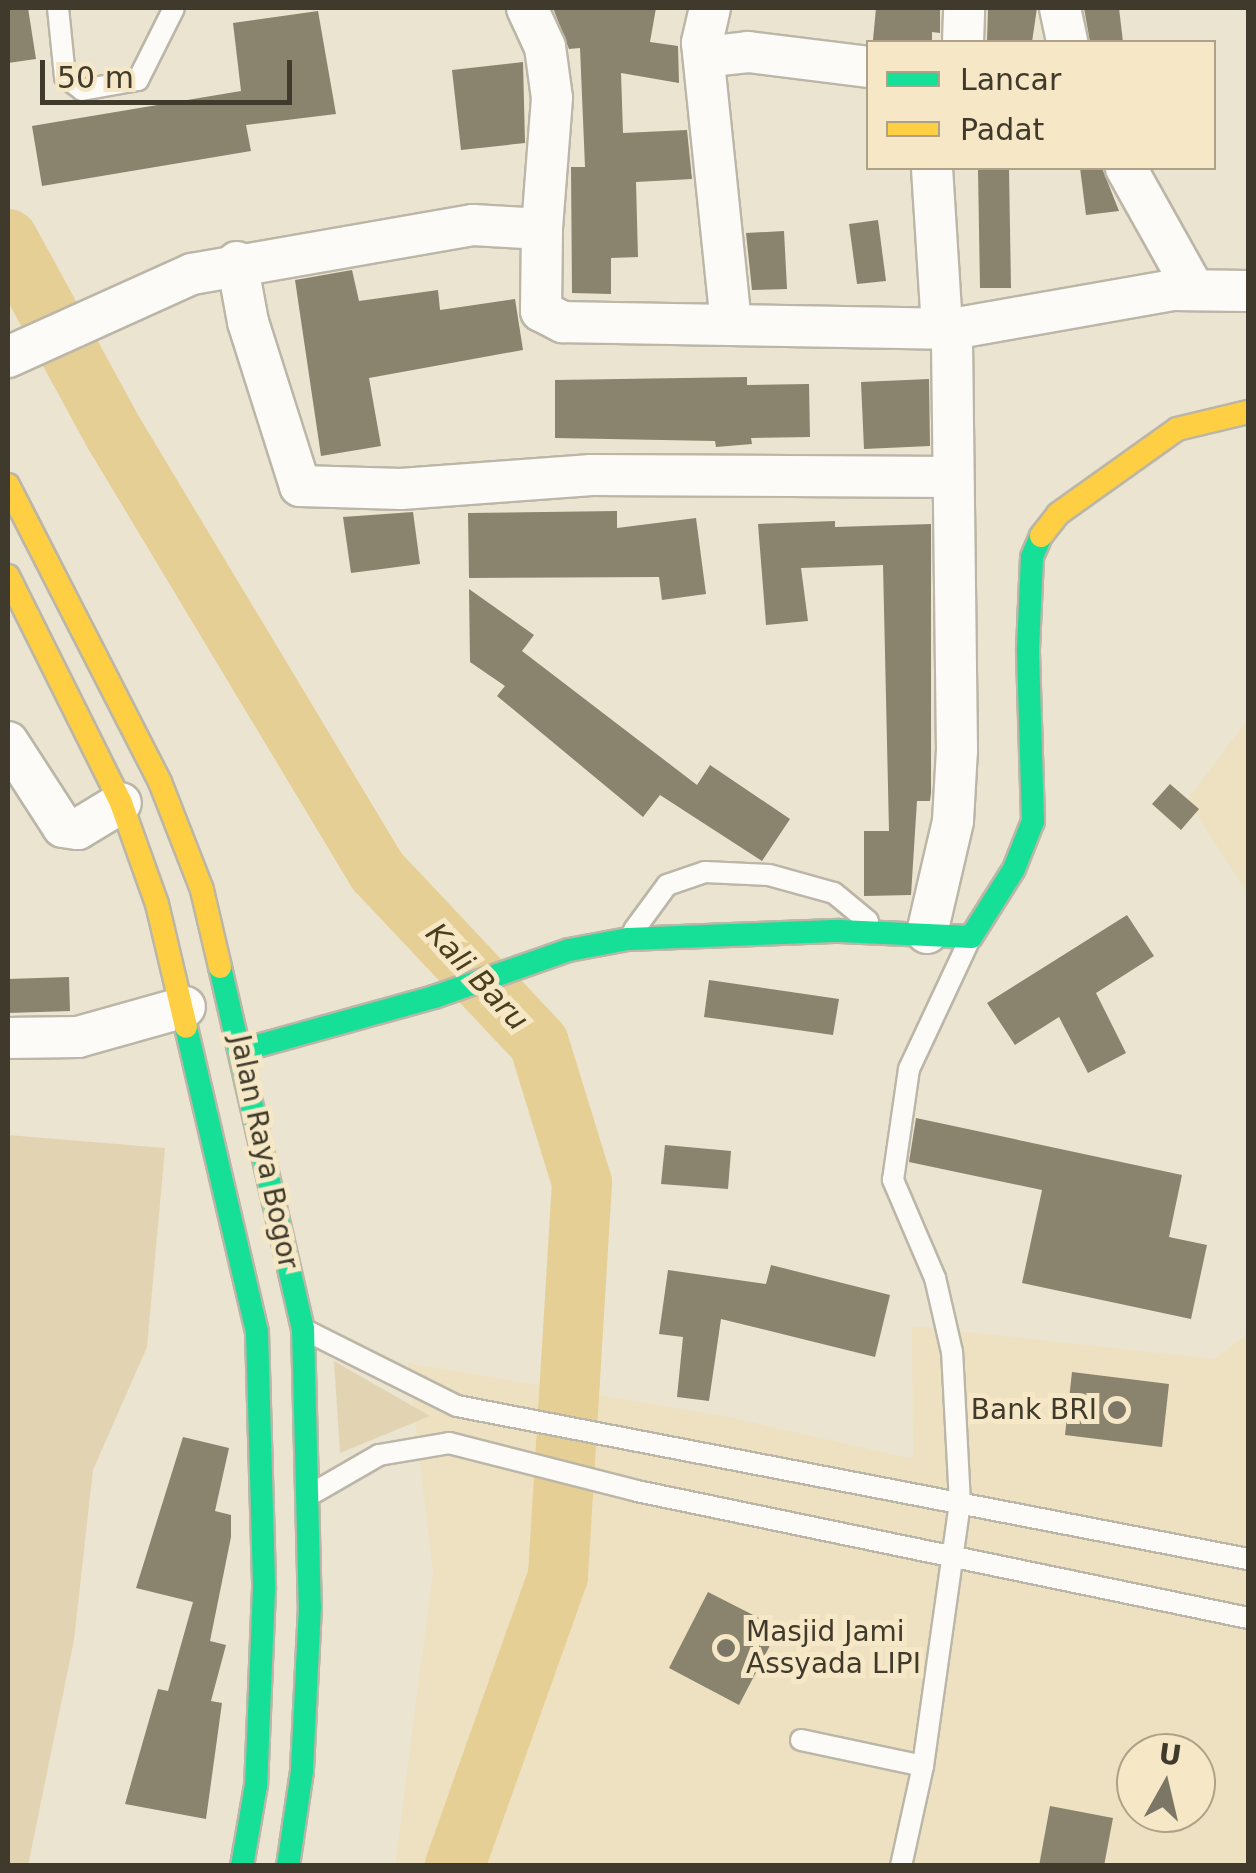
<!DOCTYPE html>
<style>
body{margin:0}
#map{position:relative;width:1256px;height:1873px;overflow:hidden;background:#ebe4d1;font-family:"DejaVu Sans",sans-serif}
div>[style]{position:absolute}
.built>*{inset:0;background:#ede1c2}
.green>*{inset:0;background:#e2d4b3}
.river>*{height:60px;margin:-30px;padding:0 30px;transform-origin:30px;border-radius:30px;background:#e6cf95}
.building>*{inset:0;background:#8a836d}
.roads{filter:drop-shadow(2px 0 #bbb6a7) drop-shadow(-2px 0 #bbb6a7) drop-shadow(0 2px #bbb6a7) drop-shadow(0 -2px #bbb6a7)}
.lane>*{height:20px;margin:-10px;padding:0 10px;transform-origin:10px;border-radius:10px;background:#fcfbf8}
.street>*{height:40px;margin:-20px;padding:0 20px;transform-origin:20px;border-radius:20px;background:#fcfbf8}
.fast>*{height:22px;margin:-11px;padding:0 11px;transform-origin:11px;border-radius:11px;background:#16e098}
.slow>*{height:22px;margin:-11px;padding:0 11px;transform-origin:11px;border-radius:11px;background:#ffcf43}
.dots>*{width:28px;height:28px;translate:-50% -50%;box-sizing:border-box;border:5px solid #f6e8c6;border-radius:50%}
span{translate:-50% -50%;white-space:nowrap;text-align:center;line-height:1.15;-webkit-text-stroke:10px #f6e8c6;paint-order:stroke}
.street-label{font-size:28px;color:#3f3a2c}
.poi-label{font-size:28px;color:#3f3a2c}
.right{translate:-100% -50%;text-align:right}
.left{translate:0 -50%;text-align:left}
.water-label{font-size:30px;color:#4a3e1d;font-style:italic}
.frame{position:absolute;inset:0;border:10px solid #3f3a2c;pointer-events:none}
.legend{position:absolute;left:866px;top:40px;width:350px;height:130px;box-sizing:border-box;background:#f6e8c6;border:2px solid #ada288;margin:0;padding:12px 18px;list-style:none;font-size:30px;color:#3f3a2c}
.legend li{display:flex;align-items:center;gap:20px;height:50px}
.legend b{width:50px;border:2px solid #ada288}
.north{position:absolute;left:1116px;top:1733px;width:100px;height:100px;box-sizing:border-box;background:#f6e8c6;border:2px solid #ada288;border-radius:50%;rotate:8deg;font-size:28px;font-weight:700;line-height:40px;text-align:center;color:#3f3a2c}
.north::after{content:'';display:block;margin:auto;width:35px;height:45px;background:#7b7666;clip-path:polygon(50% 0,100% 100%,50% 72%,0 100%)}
.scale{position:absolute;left:40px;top:60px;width:252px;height:45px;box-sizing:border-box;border:5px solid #3f3a2c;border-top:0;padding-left:12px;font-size:30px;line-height:35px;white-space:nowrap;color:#3f3a2c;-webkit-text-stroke:8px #f6e8c6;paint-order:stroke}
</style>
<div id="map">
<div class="built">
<div style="clip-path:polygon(1248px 719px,1248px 894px,1187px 800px)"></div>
<div style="clip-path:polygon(evenodd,912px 1326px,1215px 1359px,1248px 1333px,1248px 1865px,395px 1866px,433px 1571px,408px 1363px,724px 1416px,913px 1459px,912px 1326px,1136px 1753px,1196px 1753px,1196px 1813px,1136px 1813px,1136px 1753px)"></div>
</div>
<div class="green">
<div style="clip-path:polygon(8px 1135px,165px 1148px,147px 1347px,93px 1470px,74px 1640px,28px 1866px,8px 1865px)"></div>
<div style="clip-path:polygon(334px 1361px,430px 1416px,340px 1453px)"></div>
</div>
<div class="river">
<div style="left:8px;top:239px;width:223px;rotate:61.4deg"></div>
<div style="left:115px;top:435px;width:509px;rotate:59deg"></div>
<div style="left:377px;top:871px;width:236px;rotate:46.7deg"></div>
<div style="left:539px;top:1043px;width:146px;rotate:72.9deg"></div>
<div style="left:582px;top:1183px;width:394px;rotate:93.5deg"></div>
<div style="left:558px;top:1576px;width:308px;rotate:109.6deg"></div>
</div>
<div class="building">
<div style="clip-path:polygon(8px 8px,28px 8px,36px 59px,8px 63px)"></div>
<div style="clip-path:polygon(553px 8px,656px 8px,650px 42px,678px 46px,679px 83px,621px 73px,623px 133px,687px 130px,692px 179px,636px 182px,638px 257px,611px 258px,611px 294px,572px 293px,571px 167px,585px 167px,580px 48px,569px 49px)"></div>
<div style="clip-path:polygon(876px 8px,940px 8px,940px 33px,932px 32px,932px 42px,873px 40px)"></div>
<div style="clip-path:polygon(988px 8px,1037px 8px,1032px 42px,987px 42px)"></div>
<div style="clip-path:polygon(1084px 8px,1119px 8px,1123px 42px,1090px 42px)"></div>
<div style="clip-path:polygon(318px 11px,336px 114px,246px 125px,251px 151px,42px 186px,32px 126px,241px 91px,233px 23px)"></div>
<div style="clip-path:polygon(523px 62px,525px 143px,461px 150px,452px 70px)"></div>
<div style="clip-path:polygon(1080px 168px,1102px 168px,1119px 211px,1086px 215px)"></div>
<div style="clip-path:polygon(1009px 169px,1011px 288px,980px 288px,978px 170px)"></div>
<div style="clip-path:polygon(878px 220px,886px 281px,857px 284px,849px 224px)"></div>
<div style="clip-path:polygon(784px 231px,787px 289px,752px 290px,746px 233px)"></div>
<div style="clip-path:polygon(352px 270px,359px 301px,438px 290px,440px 310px,515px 299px,523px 350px,369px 378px,381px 446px,321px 456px,295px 280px)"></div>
<div style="clip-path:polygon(747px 377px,747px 385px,809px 384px,810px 437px,751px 438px,752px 444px,716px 447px,715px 441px,555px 438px,555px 380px)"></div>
<div style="clip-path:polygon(929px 379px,930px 446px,864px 449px,861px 382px)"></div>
<div style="clip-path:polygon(617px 511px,617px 528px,696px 518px,706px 594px,662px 600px,659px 577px,469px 578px,468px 513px)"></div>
<div style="clip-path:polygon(413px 512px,420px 564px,351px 573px,343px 517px)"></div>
<div style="clip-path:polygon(835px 521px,835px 527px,931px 524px,931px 793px,930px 801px,917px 801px,911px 895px,864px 896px,864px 831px,889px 831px,883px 565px,801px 568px,808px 621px,766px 625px,758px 524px)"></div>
<div style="clip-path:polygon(469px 589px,534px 635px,522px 651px,697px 785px,710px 765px,790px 819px,762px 861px,660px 795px,643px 817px,497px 696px,505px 686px,470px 662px)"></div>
<div style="clip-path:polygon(1170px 784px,1199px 809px,1181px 830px,1152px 804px)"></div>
<div style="clip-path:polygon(1127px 915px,1154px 956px,1096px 993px,1126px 1053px,1088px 1073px,1059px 1017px,1015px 1045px,987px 1003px)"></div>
<div style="clip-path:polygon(69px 977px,70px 1011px,8px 1013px,8px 979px)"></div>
<div style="clip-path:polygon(709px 980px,839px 999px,833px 1035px,704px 1017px)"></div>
<div style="clip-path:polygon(916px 1118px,1182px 1175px,1169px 1237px,1207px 1245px,1191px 1319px,1022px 1283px,1042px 1190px,909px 1162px)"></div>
<div style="clip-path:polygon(665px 1145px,731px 1151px,728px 1189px,661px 1184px)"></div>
<div style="clip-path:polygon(771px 1265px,890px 1295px,875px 1357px,721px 1319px,709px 1401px,677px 1397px,683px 1337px,659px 1334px,668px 1270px,766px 1284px)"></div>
<div style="clip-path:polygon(1072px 1372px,1169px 1384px,1162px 1447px,1065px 1435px)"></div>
<div style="clip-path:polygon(183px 1437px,229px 1448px,215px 1511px,231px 1515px,231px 1537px,210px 1641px,226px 1645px,211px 1701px,222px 1703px,206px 1819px,125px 1804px,158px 1689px,168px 1691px,193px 1602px,136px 1588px)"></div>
<div style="clip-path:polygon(708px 1592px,779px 1628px,739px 1705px,669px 1668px)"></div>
<div style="clip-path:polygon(1050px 1806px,1113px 1818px,1104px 1866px,1039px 1866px)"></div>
</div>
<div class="roads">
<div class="lane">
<div style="left:58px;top:8px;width:69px;rotate:84.2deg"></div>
<div style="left:65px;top:77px;width:21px;rotate:37deg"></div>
<div style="left:82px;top:90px;width:57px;rotate:-10.1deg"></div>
<div style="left:138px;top:80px;width:80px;rotate:-63.4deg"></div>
<div style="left:634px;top:930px;width:56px;rotate:-53.7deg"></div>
<div style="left:667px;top:885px;width:40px;rotate:-18.9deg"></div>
<div style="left:705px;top:872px;width:64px;rotate:2.7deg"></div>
<div style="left:769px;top:875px;width:67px;rotate:15.5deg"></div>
<div style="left:834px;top:893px;width:44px;rotate:39.5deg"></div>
<div style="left:309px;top:1332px;width:165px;rotate:26.6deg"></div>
<div style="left:457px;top:1406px;width:806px;rotate:10.95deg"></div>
<div style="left:315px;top:1492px;width:74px;rotate:-30deg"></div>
<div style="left:379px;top:1455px;width:71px;rotate:-9.7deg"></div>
<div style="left:449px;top:1443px;width:194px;rotate:14.3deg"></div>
<div style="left:637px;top:1491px;width:624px;rotate:11.74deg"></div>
<div style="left:801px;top:1740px;width:125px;rotate:12deg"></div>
<div style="left:901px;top:1866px;width:102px;rotate:-77.6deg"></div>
<div style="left:923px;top:1766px;width:266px;rotate:-82deg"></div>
<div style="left:960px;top:1503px;width:151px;rotate:-93deg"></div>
<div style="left:952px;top:1352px;width:76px;rotate:-102.9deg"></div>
<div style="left:935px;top:1278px;width:107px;rotate:-113.2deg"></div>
<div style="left:893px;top:1180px;width:112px;rotate:-81.8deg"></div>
<div style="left:909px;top:1069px;width:139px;rotate:-64.9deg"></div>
</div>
<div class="street">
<div style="left:527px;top:8px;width:43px;rotate:65.2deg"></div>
<div style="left:545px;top:47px;width:51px;rotate:82.2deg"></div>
<div style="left:552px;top:98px;width:131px;rotate:94.4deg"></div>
<div style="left:710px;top:8px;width:36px;rotate:103deg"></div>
<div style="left:702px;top:43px;width:281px;rotate:84.1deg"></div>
<div style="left:1060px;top:8px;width:35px;rotate:78deg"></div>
<div style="left:963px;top:42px;width:34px;rotate:-88deg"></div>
<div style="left:704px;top:57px;width:44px;rotate:-6.5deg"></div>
<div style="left:748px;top:52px;width:121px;rotate:7.1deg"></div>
<div style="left:932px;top:168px;width:161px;rotate:86.4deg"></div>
<div style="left:1126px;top:168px;width:137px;rotate:60.8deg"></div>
<div style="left:237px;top:262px;width:61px;rotate:79.6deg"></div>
<div style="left:248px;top:322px;width:172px;rotate:72.4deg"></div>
<div style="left:300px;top:486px;width:101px;rotate:1.7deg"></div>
<div style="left:401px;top:489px;width:191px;rotate:-4.2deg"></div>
<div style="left:591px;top:475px;width:359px;rotate:0.3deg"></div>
<div style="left:8px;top:357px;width:202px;rotate:-24.3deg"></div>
<div style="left:192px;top:274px;width:285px;rotate:-9.9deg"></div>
<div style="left:473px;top:225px;width:69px;rotate:3.3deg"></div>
<div style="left:542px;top:229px;width:82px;rotate:90.7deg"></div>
<div style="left:541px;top:311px;width:25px;rotate:27deg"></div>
<div style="left:563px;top:322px;width:389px;rotate:1deg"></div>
<div style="left:952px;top:329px;width:224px;rotate:-10deg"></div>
<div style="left:1173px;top:290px;width:75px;rotate:0.8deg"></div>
<div style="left:8px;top:742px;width:101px;rotate:57.1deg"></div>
<div style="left:63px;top:827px;width:15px;rotate:8deg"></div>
<div style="left:78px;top:829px;width:50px;rotate:-31.2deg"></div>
<div style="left:927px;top:933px;width:115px;rotate:-76.9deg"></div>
<div style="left:953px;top:821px;width:71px;rotate:-86.8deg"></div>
<div style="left:957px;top:750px;width:421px;rotate:-90.7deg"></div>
<div style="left:8px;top:1038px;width:70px;rotate:-0.8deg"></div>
<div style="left:78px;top:1037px;width:111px;rotate:-15.7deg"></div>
</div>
<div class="fast">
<div style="left:220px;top:967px;width:370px;rotate:77.1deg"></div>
<div style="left:303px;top:1328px;width:278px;rotate:88.6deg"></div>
<div style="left:310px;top:1606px;width:165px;rotate:92.8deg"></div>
<div style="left:302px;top:1771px;width:96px;rotate:98.4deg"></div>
<div style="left:186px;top:1027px;width:313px;rotate:76.9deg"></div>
<div style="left:257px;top:1332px;width:257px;rotate:88.4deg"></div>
<div style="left:264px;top:1589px;width:196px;rotate:92.3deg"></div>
<div style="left:256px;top:1785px;width:82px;rotate:99.8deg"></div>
<div style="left:243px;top:1050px;width:198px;rotate:-15.5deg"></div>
<div style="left:434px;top:997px;width:143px;rotate:-19.2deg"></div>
<div style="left:569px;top:950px;width:60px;rotate:-10.6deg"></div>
<div style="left:628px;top:939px;width:212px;rotate:-2.2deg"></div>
<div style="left:840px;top:931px;width:131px;rotate:2.6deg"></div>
<div style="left:971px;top:937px;width:80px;rotate:-57.7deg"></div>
<div style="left:1014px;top:869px;width:52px;rotate:-68.4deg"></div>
<div style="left:1033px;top:821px;width:172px;rotate:-91.7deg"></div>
<div style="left:1028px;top:649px;width:92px;rotate:-87.5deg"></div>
<div style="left:1032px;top:557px;width:23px;rotate:-67deg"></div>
</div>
<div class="slow">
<div style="left:8px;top:485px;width:334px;rotate:62.9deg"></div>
<div style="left:160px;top:782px;width:116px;rotate:68.7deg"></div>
<div style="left:202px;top:890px;width:79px;rotate:76.8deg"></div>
<div style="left:1041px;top:536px;width:28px;rotate:-52deg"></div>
<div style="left:1058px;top:514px;width:146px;rotate:-35.5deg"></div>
<div style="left:1177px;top:429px;width:73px;rotate:-13.5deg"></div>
<div style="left:8px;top:576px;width:254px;rotate:63.5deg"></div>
<div style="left:121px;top:803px;width:107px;rotate:70.4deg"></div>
<div style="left:157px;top:904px;width:126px;rotate:76.7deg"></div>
</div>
</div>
<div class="dots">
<div style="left:1117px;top:1410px;background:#7b7666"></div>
<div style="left:726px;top:1648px;background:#7b7666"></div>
</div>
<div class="street-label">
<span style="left:264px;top:1152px;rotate:78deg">Jalan Raya Bogor</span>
</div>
<div class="poi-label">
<span class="right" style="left:1097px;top:1410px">Bank BRI</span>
<span class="left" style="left:746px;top:1648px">Masjid Jami<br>Assyada LIPI</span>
</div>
<div class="water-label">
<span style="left:477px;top:977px;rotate:47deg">Kali Baru</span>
</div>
<div class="frame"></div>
<ul class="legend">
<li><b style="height:12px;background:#16e098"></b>Lancar</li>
<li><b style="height:12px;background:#ffcf43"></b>Padat</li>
</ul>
<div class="north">U</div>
<div class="scale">50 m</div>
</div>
